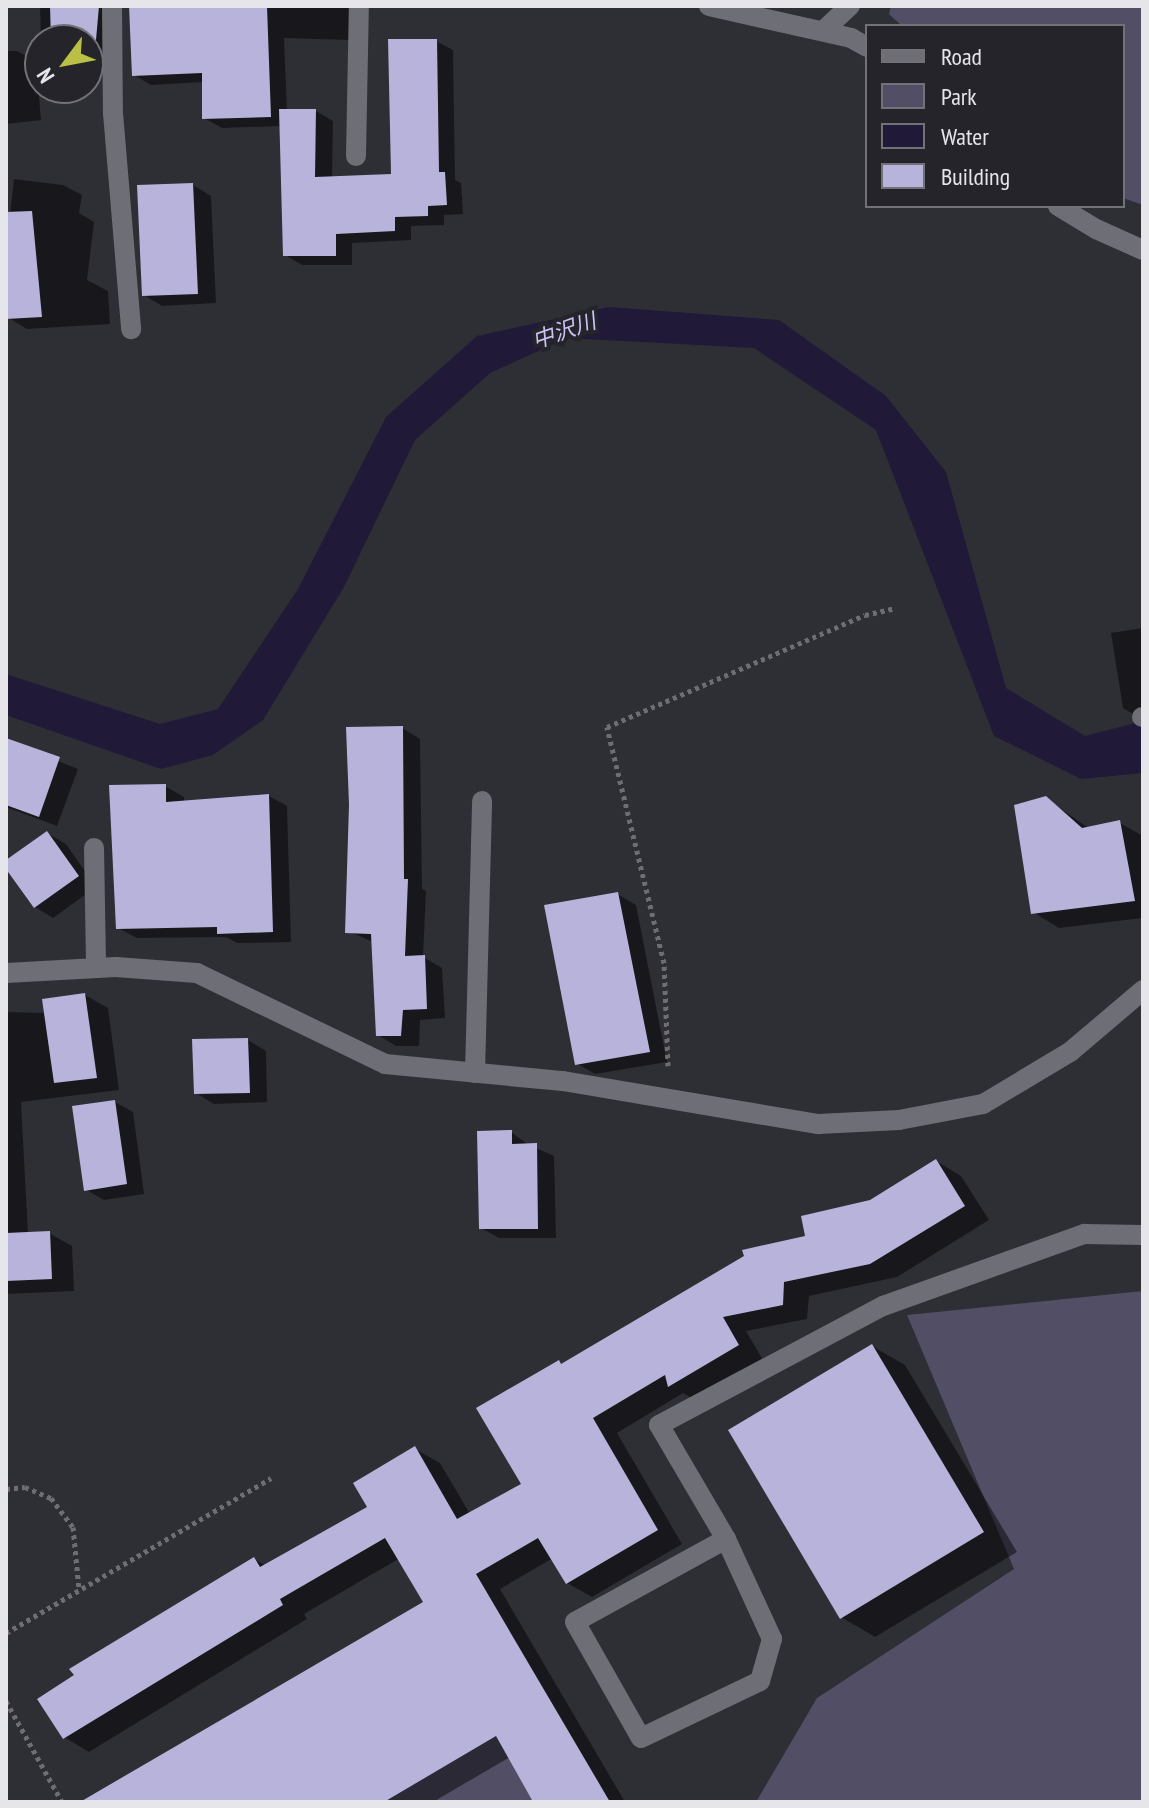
<!DOCTYPE html>
<meta charset="utf-8">
<style>
body{margin:0}
#map{position:relative;width:1149px;height:1808px;overflow:hidden;background:#2e2e35;font-family:"PT Sans Narrow","Noto Sans JP",sans-serif}
div>[style]{position:absolute}
.green>*{inset:0;background:#514e66}
.water>*{inset:0;background:#201a38}
.shadow>*{inset:0;background:#0007}
.building>*{inset:0;background:#b8b3db}
.path>*{height:5px;margin-top:-2.5px;transform-origin:0;background:repeating-linear-gradient(90deg,#6e6d74 0 4px,transparent 0 8px)}
.lane>*{height:20px;margin:-10px;padding:0 10px;transform-origin:10px;border-radius:10px;background:#6e6e76}
.street>*{height:20px;margin:-10px;padding:0 10px;transform-origin:10px;border-radius:10px;background:#6e6e76}
.secondary>*{height:20px;margin:-10px;padding:0 10px;transform-origin:10px;border-radius:10px;background:#6e6e76}
span{translate:-50% -50%;white-space:nowrap;text-align:center;line-height:1.15;-webkit-text-stroke:8px #25242b;paint-order:stroke}
.water-label{font-size:22px;color:#cac4f6;font-style:italic}
.frame{position:absolute;inset:0;border:8px solid #e6e5ea;pointer-events:none}
.legend{position:absolute;left:865px;top:24px;width:260px;height:184px;box-sizing:border-box;background:#25242b;border:2px solid #727177;margin:0;padding:10px 14px;list-style:none;font-size:24px;color:#e6e5ea}
.legend li{display:flex;align-items:center;gap:16px;height:40px}
.legend b{width:40px;border:2px solid #727177}
.north{position:absolute;left:24px;top:24px;width:80px;height:80px;box-sizing:border-box;background:#25242b;border:2px solid #727177;border-radius:50%;rotate:238deg;font-size:22px;font-weight:700;line-height:32px;text-align:center;color:#e6e5ea}
.north::after{content:'';display:block;margin:auto;width:28px;height:36px;background:#bac045;clip-path:polygon(50% 0,100% 100%,50% 72%,0 100%)}
</style>
<div id="map">
<div class="green">
<div style="clip-path:polygon(891px 6px,1143px 6px,1143px 205px,1123px 198px,1123px 26px,902px 26px,889px 14px)"></div>
<div style="clip-path:polygon(1143px 1291px,1143px 1802px,756px 1802px,817px 1698px,1014px 1569px,907px 1315px)"></div>
<div style="clip-path:polygon(496px 1736px,533px 1802px,384px 1802px)"></div>
</div>
<div class="water">
<div style="clip-path:polygon(609px 307px,779px 320px,886px 396px,946px 472px,1006px 688px,1085px 736px,1143px 721px,1143px 773px,1081px 779px,994px 736px,876px 430px,754px 348px,567px 338px,490px 373px,415px 440px,344px 587px,263px 720px,213px 755px,161px 769px,6px 715px,6px 674px,160px 724px,218px 709px,298px 589px,386px 417px,477px 336px)"></div>
</div>
<div class="shadow">
<div style="clip-path:polygon(40px 6px,121px 6px,112px 57px,88px 58px,88px 40px,41px 40px)"></div>
<div style="clip-path:polygon(129px 6px,349px 6px,349px 40px,284px 38px,287px 111px,316px 111px,333px 121px,332px 178px,393px 176px,436px 41px,453px 50px,455px 180px,461px 183px,463px 214px,444px 215px,444px 225px,411px 226px,411px 240px,352px 243px,352px 265px,302px 265px,285px 255px,282px 126px,222px 128px,204px 118px,204px 82px,151px 85px,134px 75px)"></div>
<div style="clip-path:polygon(6px 51px,17px 51px,36px 61px,41px 120px,6px 124px)"></div>
<div style="clip-path:polygon(14px 179px,63px 185px,82px 195px,79px 213px,94px 222px,87px 280px,108px 291px,110px 324px,27px 329px,9px 318px,6px 250px)"></div>
<div style="clip-path:polygon(193px 185px,211px 196px,216px 303px,162px 306px,144px 295px)"></div>
<div style="clip-path:polygon(1143px 628px,1143px 719px,1141px 719px,1123px 708px,1111px 633px)"></div>
<div style="clip-path:polygon(402px 728px,420px 739px,422px 889px,426px 891px,423px 957px,442px 968px,445px 1018px,420px 1020px,419px 1046px,396px 1046px,378px 1035px,373px 942px,348px 931px)"></div>
<div style="clip-path:polygon(6px 740px,78px 769px,57px 826px,6px 807px)"></div>
<div style="clip-path:polygon(165px 786px,184px 797px,184px 803px,269px 796px,287px 806px,291px 942px,237px 943px,226px 937px,137px 938px,118px 928px)"></div>
<div style="clip-path:polygon(1045px 798px,1090px 829px,1120px 823px,1143px 836px,1143px 918px,1059px 928px,1033px 912px)"></div>
<div style="clip-path:polygon(47px 833px,66px 844px,96px 887px,53px 918px,35px 907px,6px 866px)"></div>
<div style="clip-path:polygon(617px 894px,636px 905px,667px 1062px,595px 1074px,576px 1063px)"></div>
<div style="clip-path:polygon(85px 995px,108px 1008px,119px 1090px,21px 1102px,28px 1234px,49px 1233px,72px 1246px,74px 1291px,6px 1294px,6px 1012px,46px 1013px)"></div>
<div style="clip-path:polygon(248px 1040px,266px 1051px,267px 1102px,214px 1104px,196px 1093px)"></div>
<div style="clip-path:polygon(115px 1102px,133px 1112px,144px 1194px,104px 1200px,85px 1189px)"></div>
<div style="clip-path:polygon(511px 1132px,529px 1145px,554px 1156px,556px 1238px,499px 1238px,481px 1228px)"></div>
<div style="clip-path:polygon(936px 1161px,961px 1176px,989px 1220px,897px 1277px,809px 1296px,807px 1319px,746px 1331px,763px 1360px,695px 1400px,683px 1393px,617px 1433px,682px 1544px,592px 1597px,567px 1583px,553px 1558px,500px 1589px,625px 1802px,535px 1802px,510px 1757px,433px 1802px,107px 1802px,426px 1603px,400px 1558px,304px 1614px,307px 1619px,89px 1752px,64px 1737px,254px 1559px,266px 1566px,370px 1507px,415px 1449px,440px 1463px,470px 1514px,524px 1484px,559px 1362px,563px 1365px,807px 1238px)"></div>
<div style="clip-path:polygon(872px 1346px,905px 1365px,1017px 1552px,875px 1637px,841px 1617px)"></div>
</div>
<div class="building">
<div style="clip-path:polygon(50px 6px,99px 6px,96px 40px,51px 40px)"></div>
<div style="clip-path:polygon(129px 6px,267px 6px,271px 117px,202px 119px,202px 73px,132px 76px)"></div>
<div style="clip-path:polygon(388px 39px,437px 39px,439px 172px,445px 172px,447px 205px,428px 206px,428px 216px,395px 217px,395px 231px,336px 234px,336px 256px,283px 256px,279px 109px,316px 109px,315px 177px,391px 174px)"></div>
<div style="clip-path:polygon(193px 183px,198px 294px,142px 296px,137px 185px)"></div>
<div style="clip-path:polygon(32px 211px,42px 317px,6px 319px,6px 212px)"></div>
<div style="clip-path:polygon(403px 726px,404px 879px,408px 879px,405px 956px,425px 955px,427px 1009px,403px 1010px,401px 1036px,376px 1036px,371px 934px,345px 933px,349px 805px,346px 727px)"></div>
<div style="clip-path:polygon(6px 738px,60px 757px,39px 817px,6px 805px)"></div>
<div style="clip-path:polygon(166px 784px,166px 802px,269px 794px,273px 932px,217px 934px,217px 927px,116px 929px,109px 785px)"></div>
<div style="clip-path:polygon(1046px 796px,1082px 828px,1120px 820px,1135px 901px,1031px 914px,1014px 805px)"></div>
<div style="clip-path:polygon(47px 831px,79px 876px,34px 908px,6px 869px,6px 860px)"></div>
<div style="clip-path:polygon(618px 892px,650px 1052px,575px 1065px,544px 905px)"></div>
<div style="clip-path:polygon(85px 993px,97px 1078px,54px 1083px,42px 999px)"></div>
<div style="clip-path:polygon(248px 1038px,250px 1093px,194px 1094px,192px 1039px)"></div>
<div style="clip-path:polygon(115px 1100px,127px 1184px,84px 1191px,72px 1106px)"></div>
<div style="clip-path:polygon(512px 1130px,512px 1144px,537px 1143px,538px 1229px,479px 1229px,477px 1131px)"></div>
<div style="clip-path:polygon(936px 1159px,965px 1206px,870px 1264px,784px 1282px,783px 1305px,723px 1317px,739px 1345px,668px 1387px,665px 1375px,593px 1418px,658px 1530px,566px 1584px,538px 1538px,476px 1574px,610px 1802px,533px 1802px,496px 1736px,384px 1802px,80px 1802px,423px 1602px,385px 1538px,280px 1599px,283px 1605px,63px 1739px,37px 1699px,74px 1675px,69px 1669px,254px 1557px,260px 1567px,367px 1507px,353px 1483px,415px 1446px,457px 1519px,521px 1484px,476px 1408px,559px 1360px,561px 1364px,744px 1256px,742px 1250px,805px 1236px,801px 1216px,870px 1200px)"></div>
<div style="clip-path:polygon(50px 1231px,52px 1279px,6px 1281px,6px 1233px)"></div>
<div style="clip-path:polygon(872px 1344px,984px 1532px,840px 1619px,728px 1430px)"></div>
</div>
<div class="path">
<div style="left:668px;top:1066px;width:103px;rotate:-92.2deg"></div>
<div style="left:664px;top:963px;width:243px;rotate:-103.6deg"></div>
<div style="left:607px;top:727px;width:281px;rotate:-23.5deg"></div>
<div style="left:865px;top:615px;width:28px;rotate:-13deg"></div>
<div style="left:6px;top:1489px;width:19px;rotate:-6deg"></div>
<div style="left:25px;top:1487px;width:28px;rotate:23deg"></div>
<div style="left:51px;top:1498px;width:36px;rotate:53deg"></div>
<div style="left:73px;top:1527px;width:62px;rotate:84.5deg"></div>
<div style="left:6px;top:1633px;width:307px;rotate:-30.3deg"></div>
<div style="left:6px;top:1701px;width:115px;rotate:61deg"></div>
</div>
<div class="lane">
<div style="left:112px;top:6px;width:107px;rotate:89.5deg"></div>
<div style="left:113px;top:113px;width:217px;rotate:85.2deg"></div>
<div style="left:726px;top:1539px;width:172px;rotate:151.2deg"></div>
<div style="left:575px;top:1622px;width:133px;rotate:60.4deg"></div>
<div style="left:641px;top:1738px;width:132px;rotate:-25.6deg"></div>
<div style="left:760px;top:1681px;width:44px;rotate:-74.1deg"></div>
<div style="left:772px;top:1639px;width:110px;rotate:-114.7deg"></div>
<div style="left:726px;top:1539px;width:132px;rotate:-120.4deg"></div>
<div style="left:659px;top:1425px;width:254px;rotate:-28deg"></div>
<div style="left:883px;top:1306px;width:214px;rotate:-19.7deg"></div>
<div style="left:1084px;top:1234px;width:59px;rotate:1deg"></div>
</div>
<div class="street">
<div style="left:823px;top:31px;width:37px;rotate:-43deg"></div>
<div style="left:356px;top:156px;width:150px;rotate:-88.9deg"></div>
<div style="left:1142px;top:717px;width:1px"></div>
<div style="left:94px;top:848px;width:119px;rotate:89deg"></div>
<div style="left:6px;top:973px;width:110px;rotate:-3.1deg"></div>
<div style="left:116px;top:967px;width:81px;rotate:4.2deg"></div>
<div style="left:197px;top:973px;width:209px;rotate:25.8deg"></div>
<div style="left:385px;top:1064px;width:179px;rotate:5.5deg"></div>
<div style="left:563px;top:1081px;width:259px;rotate:9.6deg"></div>
<div style="left:818px;top:1124px;width:81px;rotate:-2.8deg"></div>
<div style="left:899px;top:1120px;width:86px;rotate:-10.8deg"></div>
<div style="left:983px;top:1104px;width:101px;rotate:-30.9deg"></div>
<div style="left:1070px;top:1052px;width:96px;rotate:-40.3deg"></div>
<div style="left:475px;top:1073px;width:272px;rotate:-88.5deg"></div>
</div>
<div class="secondary">
<div style="left:709px;top:6px;width:146px;rotate:12.7deg"></div>
<div style="left:851px;top:38px;width:18px;rotate:29deg"></div>
<div style="left:1058px;top:206px;width:44px;rotate:31.2deg"></div>
<div style="left:1096px;top:229px;width:51px;rotate:24.1deg"></div>
</div>
<div class="water-label">
<span style="left:564px;top:331px;rotate:-19deg">中沢川</span>
</div>
<div class="frame"></div>
<ul class="legend">
<li><b style="height:10px;background:#6e6e76"></b>Road</li>
<li><b style="height:22px;background:#514e66"></b>Park</li>
<li><b style="height:22px;background:#201a38"></b>Water</li>
<li><b style="height:22px;background:#b8b3db"></b>Building</li>
</ul>
<div class="north">N</div>
</div>
